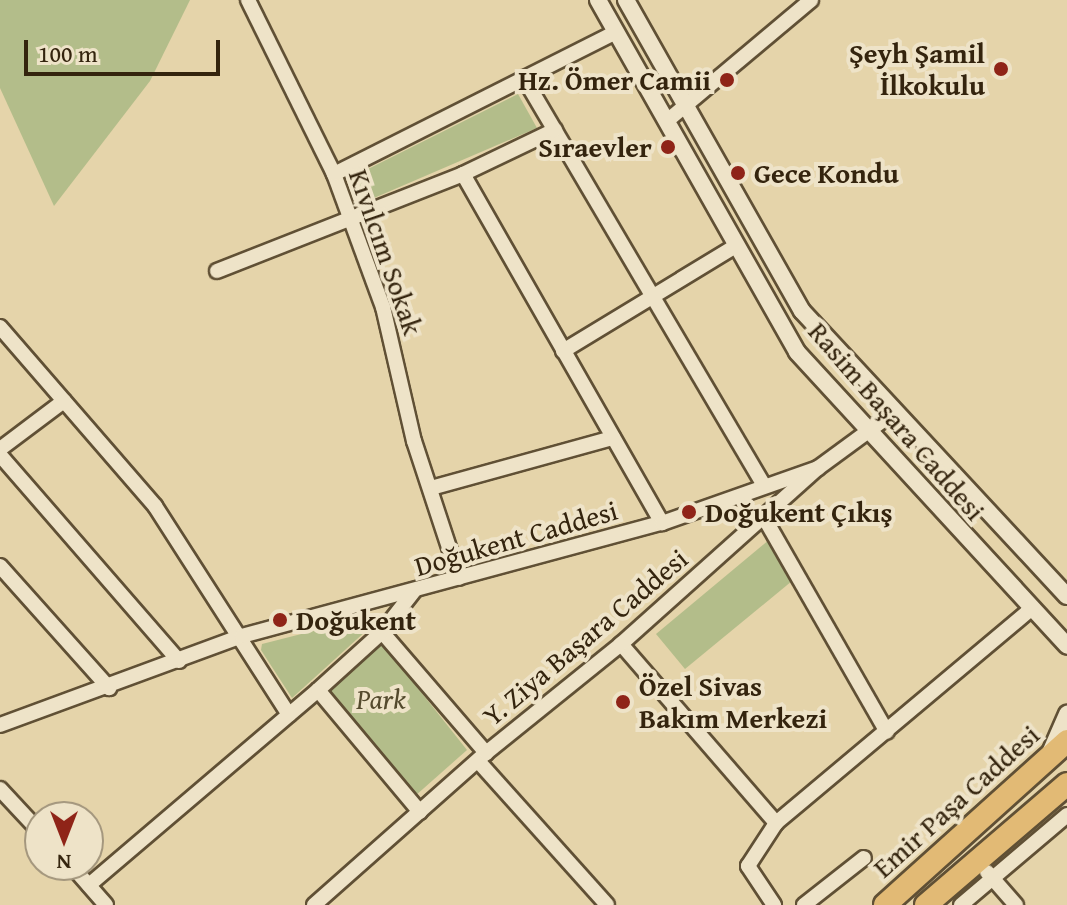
<!DOCTYPE html>
<meta charset="utf-8">
<style>
body{margin:0}
#map{position:relative;width:1067px;height:905px;overflow:hidden;background:#e5d4aa;font-family:"Gentium Book Plus",serif}
div>[style]{position:absolute}
.green>*{inset:0;background:#b3bd8a}
.roads{filter:drop-shadow(2px 0 #605035) drop-shadow(-2px 0 #605035) drop-shadow(0 2px #605035) drop-shadow(0 -2px #605035)}
.minor>*{height:14px;margin:-7px;padding:0 7px;transform-origin:7px;border-radius:7px;background:#eee3c8}
.tertiary>*{height:16px;margin:-8px;padding:0 8px;transform-origin:8px;border-radius:8px;background:#eee3c8}
.primary>*{height:22px;margin:-11px;padding:0 11px;transform-origin:11px;border-radius:11px;background:#e2ba75}
.dots>*{width:22px;height:22px;translate:-50% -50%;box-sizing:border-box;border:4px solid #eee3c8;border-radius:50%}
span{translate:-50% -50%;white-space:nowrap;text-align:center;line-height:1.15;-webkit-text-stroke:8px #eee3c8;paint-order:stroke}
.poi-label{font-size:28px;color:#34240e;font-weight:700}
.right{translate:-100% -50%;text-align:right}
.left{translate:0 -50%;text-align:left}
.street-label{font-size:28px;color:#34240e}
.park-label{font-size:28px;color:#544a2d;font-style:italic}
.north{position:absolute;left:24px;top:801px;width:80px;height:80px;box-sizing:border-box;background:#eee3c8;border:2px solid #a4977e;border-radius:50%;rotate:180deg;font-size:22px;font-weight:700;line-height:32px;text-align:center;color:#34240e}
.north::after{content:'';display:block;margin:auto;width:28px;height:36px;background:#8f2418;clip-path:polygon(50% 0,100% 100%,50% 72%,0 100%)}
.scale{position:absolute;left:24px;top:40px;width:196px;height:36px;box-sizing:border-box;border:4px solid #34240e;border-top:0;padding-left:10px;font-size:24px;line-height:28px;white-space:nowrap;color:#34240e;-webkit-text-stroke:6px #eee3c8;paint-order:stroke}
</style>
<div id="map">
<div class="green">
<div style="clip-path:polygon(0 0,190px 0,150px 81px,54px 206px,0 88px)"></div>
<div style="clip-path:polygon(518px 94px,537px 128px,360px 204px,348px 179px)"></div>
<div style="clip-path:polygon(770px 539px,792px 581px,685px 669px,656px 634px)"></div>
<div style="clip-path:polygon(376px 615px,377px 621px,292px 698px,261px 650px,262px 644px)"></div>
<div style="clip-path:polygon(382px 643px,467px 750px,415px 796px,326px 688px)"></div>
</div>
<div class="roads">
<div class="minor">
<div style="left:248px;top:0;width:194px;rotate:63.7deg"></div>
<div style="left:334px;top:174px;width:142px;rotate:69.8deg"></div>
<div style="left:383px;top:307px;width:138px;rotate:77deg"></div>
<div style="left:414px;top:441px;width:144px;rotate:71.8deg"></div>
<div style="left:524px;top:78px;width:472px;rotate:59.5deg"></div>
<div style="left:667px;top:121px;width:188px;rotate:-40deg"></div>
<div style="left:334px;top:174px;width:316px;rotate:-26.7deg"></div>
<div style="left:463px;top:174px;width:402px;rotate:60.3deg"></div>
<div style="left:217px;top:271px;width:264px;rotate:-21.5deg"></div>
<div style="left:463px;top:174px;width:102px;rotate:-25.6deg"></div>
<div style="left:0;top:327px;width:237px;rotate:49.1deg"></div>
<div style="left:155px;top:506px;width:248px;rotate:57.3deg"></div>
<div style="left:563px;top:351px;width:202px;rotate:-31.3deg"></div>
<div style="left:0;top:449px;width:80px;rotate:-36.9deg"></div>
<div style="left:0;top:455px;width:273px;rotate:49deg"></div>
<div style="left:431px;top:488px;width:189px;rotate:-15.4deg"></div>
<div style="left:765px;top:519px;width:245px;rotate:60.2deg"></div>
<div style="left:0;top:566px;width:164px;rotate:48.2deg"></div>
<div style="left:382px;top:632px;width:160px;rotate:49.3deg"></div>
<div style="left:621px;top:644px;width:237px;rotate:49.1deg"></div>
<div style="left:318px;top:690px;width:159px;rotate:50.1deg"></div>
<div style="left:0;top:725px;width:258px;rotate:-20.2deg"></div>
<div style="left:242px;top:636px;width:435px;rotate:-15.1deg"></div>
<div style="left:662px;top:523px;width:165px;rotate:-19.4deg"></div>
<div style="left:478px;top:761px;width:193px;rotate:48.1deg"></div>
<div style="left:0;top:789px;width:59px;rotate:47.1deg"></div>
<div style="left:71px;top:865px;width:53px;rotate:48.8deg"></div>
<div style="left:987px;top:872px;width:44px;rotate:48.7deg"></div>
<div style="left:89px;top:885px;width:301px;rotate:-40.4deg"></div>
<div style="left:318px;top:690px;width:86px;rotate:-42.2deg"></div>
<div style="left:382px;top:632px;width:52px;rotate:-52deg"></div>
<div style="left:314px;top:905px;width:230px;rotate:-41.5deg"></div>
<div style="left:486px;top:753px;width:174px;rotate:-38.9deg"></div>
<div style="left:621px;top:644px;width:264px;rotate:-41.8deg"></div>
<div style="left:818px;top:468px;width:93px;rotate:-36.3deg"></div>
<div style="left:774px;top:905px;width:47px;rotate:-123.7deg"></div>
<div style="left:748px;top:866px;width:51px;rotate:-56.9deg"></div>
<div style="left:776px;top:823px;width:331px;rotate:-40deg"></div>
<div style="left:804px;top:905px;width:76px;rotate:-38.1deg"></div>
<div style="left:961px;top:905px;width:139px;rotate:-40.3deg"></div>
</div>
<div class="tertiary">
<div style="left:598px;top:0;width:404px;rotate:60.5deg"></div>
<div style="left:797px;top:352px;width:399px;rotate:47.4deg"></div>
<div style="left:626px;top:0;width:357px;rotate:60.5deg"></div>
<div style="left:802px;top:311px;width:389px;rotate:47.1deg"></div>
<div style="left:1050px;top:753px;width:43px;rotate:-66.4deg"></div>
</div>
<div class="primary">
<div style="left:885px;top:905px;width:245px;rotate:-42deg"></div>
<div style="left:926px;top:905px;width:186px;rotate:-40.6deg"></div>
</div>
</div>
<div class="dots">
<div style="left:1001px;top:69px;background:#8f2418"></div>
<div style="left:727px;top:80px;background:#8f2418"></div>
<div style="left:668px;top:147px;background:#8f2418"></div>
<div style="left:738px;top:173px;background:#8f2418"></div>
<div style="left:689px;top:512px;background:#8f2418"></div>
<div style="left:280px;top:620px;background:#8f2418"></div>
<div style="left:623px;top:702px;background:#8f2418"></div>
</div>
<div class="poi-label">
<span class="right" style="left:985px;top:69px">Şeyh Şamil<br>İlkokulu</span>
<span class="right" style="left:711px;top:80px">Hz. Ömer Camii</span>
<span class="right" style="left:652px;top:147px">Sıraevler</span>
<span class="left" style="left:754px;top:173px">Gece Kondu</span>
<span class="left" style="left:705px;top:512px">Doğukent Çıkış</span>
<span class="left" style="left:296px;top:620px">Doğukent</span>
<span class="left" style="left:639px;top:702px">Özel Sivas<br>Bakım Merkezi</span>
</div>
<div class="street-label">
<span style="left:386px;top:252px;rotate:71deg">Kıvılcım Sokak</span>
<span style="left:897px;top:421px;rotate:49deg">Rasim Başara Caddesi</span>
<span style="left:516px;top:538px;rotate:-16deg">Doğukent Caddesi</span>
<span style="left:585px;top:637px;rotate:-40deg">Y. Ziya Başara Caddesi</span>
<span style="left:956px;top:801px;rotate:-42deg">Emir Paşa Caddesi</span>
</div>
<div class="park-label">
<span style="left:381px;top:699px">Park</span>
</div>
<div class="north">N</div>
<div class="scale">100 m</div>
</div>
